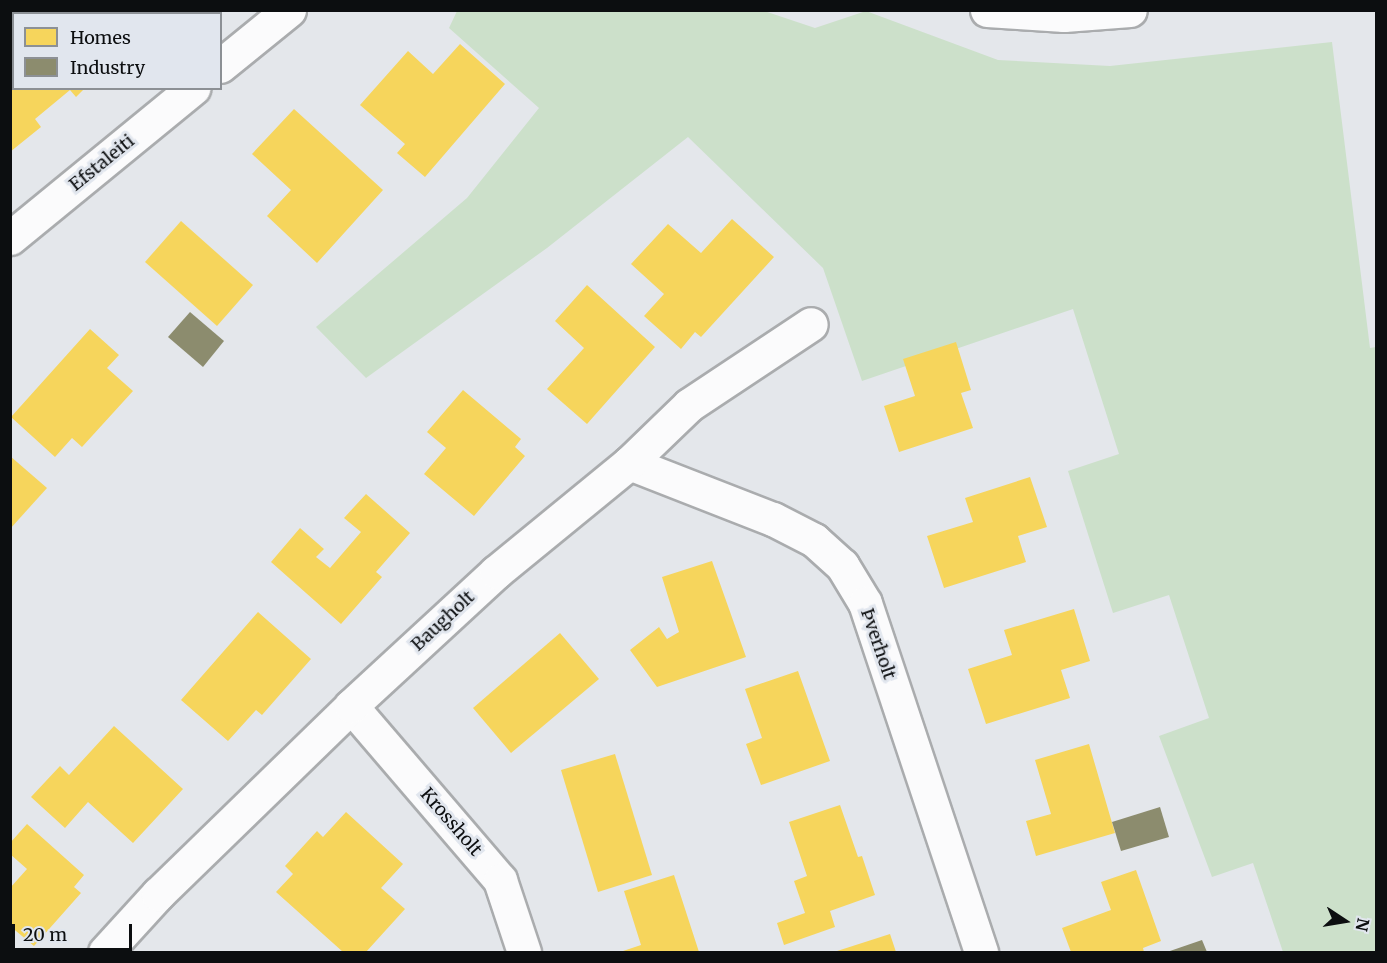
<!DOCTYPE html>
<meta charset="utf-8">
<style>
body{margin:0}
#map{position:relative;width:1387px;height:963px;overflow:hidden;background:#e4e7eb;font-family:Merriweather,serif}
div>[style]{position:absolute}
.green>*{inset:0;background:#cce0ca}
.homes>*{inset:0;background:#f6d55c}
.industry>*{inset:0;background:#8c8c6e}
.roads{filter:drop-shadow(2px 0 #aaacae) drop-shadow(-2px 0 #aaacae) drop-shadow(0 2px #aaacae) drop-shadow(0 -2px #aaacae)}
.minor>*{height:33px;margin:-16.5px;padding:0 16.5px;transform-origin:16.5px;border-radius:16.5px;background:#fbfbfc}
span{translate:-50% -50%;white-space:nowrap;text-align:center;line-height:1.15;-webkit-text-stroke:6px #e1e6ee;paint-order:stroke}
.street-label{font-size:18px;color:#0c0e10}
.frame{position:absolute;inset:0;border:12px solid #0c0e10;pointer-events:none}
.legend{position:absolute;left:12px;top:12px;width:210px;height:78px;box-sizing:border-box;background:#e1e6ee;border:2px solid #8c9095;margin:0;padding:8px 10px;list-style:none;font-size:18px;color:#0c0e10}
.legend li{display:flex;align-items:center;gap:12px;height:30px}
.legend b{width:30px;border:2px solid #8c9095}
.north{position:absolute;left:1315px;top:891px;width:60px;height:60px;-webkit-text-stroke:4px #e1e6ee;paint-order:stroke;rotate:102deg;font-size:16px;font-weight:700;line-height:24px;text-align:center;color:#0c0e10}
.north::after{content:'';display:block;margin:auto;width:21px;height:27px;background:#0c0e10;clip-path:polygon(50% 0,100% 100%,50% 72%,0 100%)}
.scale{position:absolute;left:12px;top:924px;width:120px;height:27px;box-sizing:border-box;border:3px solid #0c0e10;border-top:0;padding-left:8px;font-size:18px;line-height:21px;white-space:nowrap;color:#0c0e10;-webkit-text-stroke:4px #e1e6ee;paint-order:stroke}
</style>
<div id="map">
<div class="green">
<div style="clip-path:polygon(761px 10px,815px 28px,866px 11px,998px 60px,1110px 66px,1332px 42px,1370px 348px,1376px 347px,1376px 952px,1283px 952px,1253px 863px,1212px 877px,1159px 736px,1209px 718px,1169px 595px,1113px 613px,1068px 471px,1119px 454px,1073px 309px,862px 381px,823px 268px,688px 137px,547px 248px,366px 378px,316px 327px,467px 198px,539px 108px,449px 28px,457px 11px)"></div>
</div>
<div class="homes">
<div style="clip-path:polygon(460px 44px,505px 84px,425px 177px,397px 153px,405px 144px,360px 105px,408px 51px,433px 74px)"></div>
<div style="clip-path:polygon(14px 75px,14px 88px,85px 88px,76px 97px,70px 90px,35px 119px,41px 127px,10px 152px,10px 77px)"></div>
<div style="clip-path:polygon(294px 109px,383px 190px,317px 263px,267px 216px,291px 190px,252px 154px)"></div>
<div style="clip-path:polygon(732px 219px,774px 257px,701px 337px,695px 332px,681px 349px,644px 316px,664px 294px,631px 264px,668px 224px,701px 253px)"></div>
<div style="clip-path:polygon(181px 221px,253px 285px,217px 326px,145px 262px)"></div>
<div style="clip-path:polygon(587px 285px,655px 347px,587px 424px,547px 389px,584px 348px,555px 321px)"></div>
<div style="clip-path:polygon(90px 329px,119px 355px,107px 368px,133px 391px,82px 447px,72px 438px,55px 457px,11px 417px)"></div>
<div style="clip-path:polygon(956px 342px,971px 390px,961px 393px,973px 428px,899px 452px,884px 406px,915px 396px,903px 359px)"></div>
<div style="clip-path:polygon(463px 390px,521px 439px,515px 447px,525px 456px,474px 516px,424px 474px,446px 448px,427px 432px)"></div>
<div style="clip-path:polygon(10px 456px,47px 488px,10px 529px)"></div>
<div style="clip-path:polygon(1030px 477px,1047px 527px,1018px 536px,1026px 562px,944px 588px,927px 536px,973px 522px,965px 498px)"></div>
<div style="clip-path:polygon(366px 494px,410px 533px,376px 572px,382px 577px,341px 624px,271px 562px,300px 528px,324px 549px,316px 557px,330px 568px,361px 532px,344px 518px)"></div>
<div style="clip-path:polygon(712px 561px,746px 657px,657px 687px,630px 650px,659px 627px,667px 639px,679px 632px,662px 577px)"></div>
<div style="clip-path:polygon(1074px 609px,1090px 661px,1061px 670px,1070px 698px,986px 724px,968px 669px,1012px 655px,1004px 630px)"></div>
<div style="clip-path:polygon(258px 612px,311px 659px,262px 715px,256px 710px,228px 741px,181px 700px)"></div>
<div style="clip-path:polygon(560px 633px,599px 679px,511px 753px,473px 708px)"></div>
<div style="clip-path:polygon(798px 671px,830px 761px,761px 785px,746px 744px,762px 738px,745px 689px)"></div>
<div style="clip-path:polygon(114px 726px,183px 789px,133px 843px,88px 802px,65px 828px,31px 797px,60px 766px,69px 775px)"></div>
<div style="clip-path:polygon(1089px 744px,1115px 833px,1036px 856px,1026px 821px,1051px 814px,1035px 760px)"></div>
<div style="clip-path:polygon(615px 754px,652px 875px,598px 892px,561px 770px)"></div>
<div style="clip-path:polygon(840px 805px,858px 857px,862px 856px,875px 895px,830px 911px,835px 927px,784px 945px,777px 923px,805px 913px,794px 881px,807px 876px,789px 822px)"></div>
<div style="clip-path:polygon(346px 812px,403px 864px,381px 888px,405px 909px,366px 952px,343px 952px,276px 892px,293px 874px,285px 866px,317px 831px,323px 837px)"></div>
<div style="clip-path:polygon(27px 824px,84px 875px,74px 887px,81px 893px,34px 946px,10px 926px,10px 888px,27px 869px,10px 854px,10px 843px)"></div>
<div style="clip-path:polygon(1136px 870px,1161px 941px,1143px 948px,1144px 952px,1071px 952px,1062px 928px,1111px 910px,1101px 882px)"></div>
<div style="clip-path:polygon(674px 875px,699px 952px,620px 952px,641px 945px,624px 891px)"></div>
<div style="clip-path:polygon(890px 934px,896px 952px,834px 952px)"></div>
</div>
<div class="industry">
<div style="clip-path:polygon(190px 312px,224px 341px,203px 367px,168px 337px)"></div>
<div style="clip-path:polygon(1160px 807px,1169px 837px,1121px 851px,1112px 822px)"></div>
<div style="clip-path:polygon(1202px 940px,1207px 952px,1167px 952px)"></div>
</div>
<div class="roads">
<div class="minor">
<div style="left:161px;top:10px;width:4px;rotate:63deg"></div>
<div style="left:987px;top:10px;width:77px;rotate:3.7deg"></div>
<div style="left:1064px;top:15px;width:66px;rotate:-4.3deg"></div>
<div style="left:220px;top:66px;width:89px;rotate:-39.1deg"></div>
<div style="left:10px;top:238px;width:237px;rotate:-39.3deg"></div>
<div style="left:629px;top:463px;width:155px;rotate:21.3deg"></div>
<div style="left:773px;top:519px;width:46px;rotate:27.1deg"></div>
<div style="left:814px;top:540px;width:38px;rotate:42deg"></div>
<div style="left:842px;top:565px;width:44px;rotate:58.8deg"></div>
<div style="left:865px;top:603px;width:368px;rotate:71.6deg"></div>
<div style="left:351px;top:706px;width:229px;rotate:49.4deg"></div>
<div style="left:500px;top:880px;width:76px;rotate:71.6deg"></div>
<div style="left:105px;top:952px;width:79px;rotate:-47.6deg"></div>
<div style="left:158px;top:894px;width:269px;rotate:-44.2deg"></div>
<div style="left:351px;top:706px;width:197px;rotate:-42.7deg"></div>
<div style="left:496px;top:572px;width:172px;rotate:-39.3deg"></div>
<div style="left:629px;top:463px;width:83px;rotate:-44deg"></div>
<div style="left:689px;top:405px;width:146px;rotate:-33.6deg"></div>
</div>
</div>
<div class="street-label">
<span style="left:102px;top:163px;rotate:-39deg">Efstaleiti</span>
<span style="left:443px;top:621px;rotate:-43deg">Baugholt</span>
<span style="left:878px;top:644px;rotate:71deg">Þverholt</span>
<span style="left:451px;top:822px;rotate:49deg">Krossholt</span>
</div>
<div class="frame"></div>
<ul class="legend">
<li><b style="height:16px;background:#f6d55c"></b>Homes</li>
<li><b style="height:16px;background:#8c8c6e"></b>Industry</li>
</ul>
<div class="north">N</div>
<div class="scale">20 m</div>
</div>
